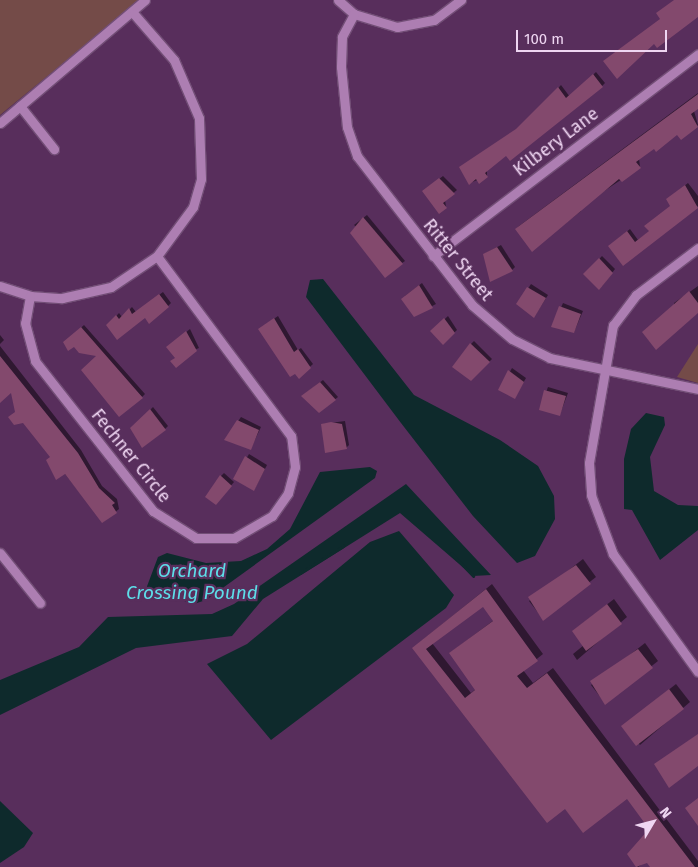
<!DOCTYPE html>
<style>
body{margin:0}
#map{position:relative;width:698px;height:867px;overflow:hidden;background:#582e5c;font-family:"Fira Sans",sans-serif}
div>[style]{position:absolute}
.green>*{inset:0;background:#744b48}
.water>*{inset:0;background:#0e2a2c}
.shadow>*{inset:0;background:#0007}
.stream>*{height:3px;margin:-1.5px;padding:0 1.5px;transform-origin:1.5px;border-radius:1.5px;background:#0e2a2c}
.building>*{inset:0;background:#83496d}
.roads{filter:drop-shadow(1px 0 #724e76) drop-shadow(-1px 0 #724e76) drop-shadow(0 1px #724e76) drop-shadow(0 -1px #724e76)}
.minor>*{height:9px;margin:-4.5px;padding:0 4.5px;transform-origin:4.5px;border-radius:4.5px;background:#ad7eb2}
span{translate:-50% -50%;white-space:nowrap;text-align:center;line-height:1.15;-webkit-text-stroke:4.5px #582e5c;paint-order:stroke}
.street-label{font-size:18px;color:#efd6f2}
.water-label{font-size:19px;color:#5ddee9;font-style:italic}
.north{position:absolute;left:628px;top:797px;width:50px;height:50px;-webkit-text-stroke:4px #582e5c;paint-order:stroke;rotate:53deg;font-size:14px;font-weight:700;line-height:20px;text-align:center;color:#efd6f2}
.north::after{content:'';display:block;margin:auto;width:18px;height:22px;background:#efd6f2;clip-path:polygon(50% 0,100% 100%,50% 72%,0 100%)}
.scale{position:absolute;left:516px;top:30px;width:151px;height:22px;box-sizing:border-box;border:2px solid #efd6f2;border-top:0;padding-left:6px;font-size:15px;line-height:18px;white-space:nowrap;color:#efd6f2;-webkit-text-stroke:4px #582e5c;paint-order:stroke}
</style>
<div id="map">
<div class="green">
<div style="clip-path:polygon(0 0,140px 0,0 115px)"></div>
<div style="clip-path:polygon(698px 344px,698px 383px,677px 377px)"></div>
</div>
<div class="water">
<div style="clip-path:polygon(323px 279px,414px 395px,500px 440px,538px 466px,554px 496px,555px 519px,535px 556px,517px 563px,473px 516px,401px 423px,306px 297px,310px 280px)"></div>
<div style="clip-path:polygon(646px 413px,664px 417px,665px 425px,650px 457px,654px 491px,678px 505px,698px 506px,698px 530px,660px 560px,632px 510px,624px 509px,624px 459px,631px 429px)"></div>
<div style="clip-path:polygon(370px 467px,377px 471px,375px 478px,206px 600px,194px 604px,146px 589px,158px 557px,167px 553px,206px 563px,241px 561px,267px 549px,290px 529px,320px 472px)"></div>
<div style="clip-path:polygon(406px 484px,491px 575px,473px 576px,400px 513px,263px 599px,232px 636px,136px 648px,0 715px,0 680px,79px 647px,108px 617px,212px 614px,234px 604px)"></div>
<div style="clip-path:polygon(399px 531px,454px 595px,446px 608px,271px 740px,207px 664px,247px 644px,370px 542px)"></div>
<div style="clip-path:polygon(0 801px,33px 833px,24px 847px,0 863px)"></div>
</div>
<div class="shadow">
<div style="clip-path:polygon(596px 72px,605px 83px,602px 86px,487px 169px,487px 176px,470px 183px,561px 85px,570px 97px)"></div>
<div style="clip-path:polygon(698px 93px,694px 111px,698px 125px,681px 138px,678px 133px,654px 147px,639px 158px,640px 167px,582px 206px,581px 211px,532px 250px,516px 229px,519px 226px)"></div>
<div style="clip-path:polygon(443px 176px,457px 190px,445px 200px,446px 207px,426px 189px)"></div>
<div style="clip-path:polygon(688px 183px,698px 196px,698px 206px,623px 265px,609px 246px,630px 229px,638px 240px,650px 231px,672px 205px,670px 197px)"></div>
<div style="clip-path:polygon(367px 215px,405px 261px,402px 263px,354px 225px)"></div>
<div style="clip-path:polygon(501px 245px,515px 267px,512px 270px,484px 254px)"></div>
<div style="clip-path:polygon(602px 256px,615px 269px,602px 286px,585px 274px)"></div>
<div style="clip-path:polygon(422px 283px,436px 304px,415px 315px,405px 296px)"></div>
<div style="clip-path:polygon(531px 284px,548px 295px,534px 317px,518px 304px)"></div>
<div style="clip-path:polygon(698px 286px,698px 312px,674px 309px,674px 303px)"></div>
<div style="clip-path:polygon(163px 292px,171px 303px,168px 306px,108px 325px,119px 313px,122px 317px,132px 307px,136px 312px)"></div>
<div style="clip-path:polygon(563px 303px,583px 311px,574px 332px,553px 326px)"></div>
<div style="clip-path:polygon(278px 316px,298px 350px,301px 348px,313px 364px,299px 377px,262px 327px)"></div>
<div style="clip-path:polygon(448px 316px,457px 330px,443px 343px,432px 331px)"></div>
<div style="clip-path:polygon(84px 325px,145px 394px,142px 397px,98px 355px,65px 342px)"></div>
<div style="clip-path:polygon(190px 329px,199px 348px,176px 357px,170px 345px)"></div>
<div style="clip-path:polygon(0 335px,4px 340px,0 344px)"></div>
<div style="clip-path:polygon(474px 341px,492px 359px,471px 380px,471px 344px)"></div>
<div style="clip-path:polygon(0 346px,81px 450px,102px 486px,117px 499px,119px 509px,103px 522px,16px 412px,12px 391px,0 401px)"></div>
<div style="clip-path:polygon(512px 368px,526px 378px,515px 397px,500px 389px)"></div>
<div style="clip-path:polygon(323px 380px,338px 397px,319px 412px,306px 393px)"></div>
<div style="clip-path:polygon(548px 387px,568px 393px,560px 414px,540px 409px)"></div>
<div style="clip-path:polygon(153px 407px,168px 426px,165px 429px,132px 428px)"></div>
<div style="clip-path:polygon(241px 417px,261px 427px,251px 448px,226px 439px)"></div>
<div style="clip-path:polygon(345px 421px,349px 445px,346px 448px,323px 424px)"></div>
<div style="clip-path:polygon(249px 454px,267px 465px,254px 490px,235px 478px)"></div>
<div style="clip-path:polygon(224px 473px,234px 482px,219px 500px,221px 476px)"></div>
<div style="clip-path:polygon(583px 559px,596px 577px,543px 619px,529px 601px)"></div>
<div style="clip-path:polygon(evenodd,492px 584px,543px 654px,523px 670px,533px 683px,553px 668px,698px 861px,698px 867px,652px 867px,647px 861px,638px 867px,629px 854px,651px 829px,628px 797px,565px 808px,547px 821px,419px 643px,492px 584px,484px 605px,494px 620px,450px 653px,476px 689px,471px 693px,432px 643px,484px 605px)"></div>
<div style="clip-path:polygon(614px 599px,627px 617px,577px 660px,573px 654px,584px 645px,573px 631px)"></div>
<div style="clip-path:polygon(645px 643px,658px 661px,605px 703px,591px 685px)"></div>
<div style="clip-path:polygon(676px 684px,690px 702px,640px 745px,623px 726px)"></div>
</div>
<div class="stream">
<div style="left:451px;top:553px;width:32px;rotate:46deg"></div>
<div style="left:300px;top:573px;width:51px;rotate:-32.1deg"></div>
</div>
<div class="building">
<div style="clip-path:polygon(674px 0,698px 0,698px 17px,657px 48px,654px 44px,617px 79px,603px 61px,660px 19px,656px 13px)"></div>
<div style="clip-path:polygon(593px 74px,603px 87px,510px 161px,506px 156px,485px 173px,488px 177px,479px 184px,476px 179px,469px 185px,459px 167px,516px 129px,558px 87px,566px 98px)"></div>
<div style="clip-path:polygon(698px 94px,698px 109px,691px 114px,698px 127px,681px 140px,677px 135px,656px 152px,654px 149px,636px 162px,641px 168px,622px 182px,619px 179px,532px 252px,515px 229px)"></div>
<div style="clip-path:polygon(439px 178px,455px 194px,443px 203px,447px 208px,439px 214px,422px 191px)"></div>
<div style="clip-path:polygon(685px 185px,698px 208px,623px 266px,608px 246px,627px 231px,635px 242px,649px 231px,644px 226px,670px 206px,666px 199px)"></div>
<div style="clip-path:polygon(363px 217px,403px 264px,385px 278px,350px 233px)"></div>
<div style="clip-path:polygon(497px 247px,513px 271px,490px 282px,483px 254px)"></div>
<div style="clip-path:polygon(599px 258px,613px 273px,599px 290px,583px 274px)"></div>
<div style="clip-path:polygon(419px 285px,433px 308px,414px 317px,401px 299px)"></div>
<div style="clip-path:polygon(527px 287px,546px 298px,534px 318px,516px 304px)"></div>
<div style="clip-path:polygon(689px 291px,698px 303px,698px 313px,656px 350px,642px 332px)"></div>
<div style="clip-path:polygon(159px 294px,169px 307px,149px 324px,145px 318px,117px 340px,106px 325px,116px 315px,119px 319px,129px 308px,132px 314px)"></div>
<div style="clip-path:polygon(559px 306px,581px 314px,574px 333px,551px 327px)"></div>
<div style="clip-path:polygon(274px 318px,294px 352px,298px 349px,311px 368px,299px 379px,295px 374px,290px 377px,258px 329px)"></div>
<div style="clip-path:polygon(444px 318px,455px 333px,443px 345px,430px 331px)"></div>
<div style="clip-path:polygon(81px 327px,143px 398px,119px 417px,81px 370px,96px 356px,79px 353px,74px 347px,68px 351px,63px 342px)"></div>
<div style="clip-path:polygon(186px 331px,197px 351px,176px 368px,170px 361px,175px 358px,166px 347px)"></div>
<div style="clip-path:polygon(470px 343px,490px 362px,471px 381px,452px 367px)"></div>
<div style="clip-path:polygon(0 356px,78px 453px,99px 488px,115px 503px,112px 505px,117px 513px,102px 523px,65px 474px,56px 480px,46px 460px,50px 457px,23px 423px,14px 425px,8px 417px,15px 412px,11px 393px,0 403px)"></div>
<div style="clip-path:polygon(508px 370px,524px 382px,515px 399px,498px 390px)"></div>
<div style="clip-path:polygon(320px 382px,336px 400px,319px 413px,301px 396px)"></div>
<div style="clip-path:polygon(544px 390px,566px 396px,560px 416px,539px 410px)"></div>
<div style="clip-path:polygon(150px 409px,166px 430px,142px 448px,130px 428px)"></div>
<div style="clip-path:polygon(237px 420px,259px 430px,251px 450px,224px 440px)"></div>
<div style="clip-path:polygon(331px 422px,342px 424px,347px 449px,325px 453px,321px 424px)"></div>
<div style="clip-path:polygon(245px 456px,265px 469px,254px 491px,233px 479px)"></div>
<div style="clip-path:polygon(220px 475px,232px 486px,216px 505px,205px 497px)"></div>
<div style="clip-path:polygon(576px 565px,591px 584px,543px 621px,528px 597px)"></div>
<div style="clip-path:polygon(evenodd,486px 589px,538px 661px,517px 676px,527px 688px,547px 673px,695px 867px,650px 867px,647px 863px,636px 867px,627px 854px,649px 829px,627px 799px,583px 833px,565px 809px,547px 823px,412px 648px,486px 589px,483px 607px,493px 621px,449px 653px,475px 690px,465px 698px,426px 649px,483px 607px)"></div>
<div style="clip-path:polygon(607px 604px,622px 624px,586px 651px,572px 631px)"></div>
<div style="clip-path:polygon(638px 649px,653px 668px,605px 705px,590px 681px)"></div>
<div style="clip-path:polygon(669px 689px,684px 709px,636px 746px,621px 726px)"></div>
<div style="clip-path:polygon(698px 734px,698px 766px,669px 788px,654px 764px)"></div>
<div style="clip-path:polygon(698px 798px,698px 826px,685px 808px)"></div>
</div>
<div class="roads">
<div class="minor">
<div style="left:338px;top:0;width:21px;rotate:41deg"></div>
<div style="left:354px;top:14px;width:45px;rotate:16.8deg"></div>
<div style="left:397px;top:27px;width:38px;rotate:-11deg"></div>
<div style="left:434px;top:20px;width:34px;rotate:-37deg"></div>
<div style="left:354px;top:14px;width:26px;rotate:118deg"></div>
<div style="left:342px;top:37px;width:30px;rotate:92deg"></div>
<div style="left:341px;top:67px;width:60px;rotate:84.3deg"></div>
<div style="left:347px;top:127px;width:31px;rotate:71deg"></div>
<div style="left:357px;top:156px;width:188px;rotate:52.3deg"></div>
<div style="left:472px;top:305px;width:52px;rotate:40.4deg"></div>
<div style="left:512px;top:339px;width:42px;rotate:26.6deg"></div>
<div style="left:550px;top:358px;width:151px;rotate:11.8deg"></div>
<div style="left:20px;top:106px;width:55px;rotate:51.7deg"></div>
<div style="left:0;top:123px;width:190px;rotate:-40.3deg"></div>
<div style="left:698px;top:248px;width:78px;rotate:142.8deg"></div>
<div style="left:636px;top:295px;width:38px;rotate:127deg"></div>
<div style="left:613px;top:325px;width:140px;rotate:99.9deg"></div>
<div style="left:589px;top:463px;width:32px;rotate:86deg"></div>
<div style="left:591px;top:495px;width:63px;rotate:69.6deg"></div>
<div style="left:613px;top:554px;width:145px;rotate:54.2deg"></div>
<div style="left:433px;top:256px;width:333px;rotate:-37.3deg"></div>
<div style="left:0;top:286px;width:32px;rotate:18deg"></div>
<div style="left:30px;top:296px;width:32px;rotate:4deg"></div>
<div style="left:62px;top:298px;width:50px;rotate:-12.7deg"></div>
<div style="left:111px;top:287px;width:55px;rotate:-34deg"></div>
<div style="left:157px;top:256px;width:61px;rotate:-53.7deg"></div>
<div style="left:193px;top:207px;width:29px;rotate:-74deg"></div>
<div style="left:201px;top:179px;width:61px;rotate:-91.9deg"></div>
<div style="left:199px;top:118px;width:63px;rotate:-113.3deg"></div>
<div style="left:174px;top:60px;width:61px;rotate:-131deg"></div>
<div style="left:30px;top:296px;width:27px;rotate:100deg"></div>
<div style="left:25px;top:323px;width:39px;rotate:75deg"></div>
<div style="left:35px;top:361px;width:191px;rotate:51.8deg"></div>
<div style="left:153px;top:511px;width:51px;rotate:32.1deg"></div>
<div style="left:196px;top:538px;width:38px"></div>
<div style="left:234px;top:538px;width:44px;rotate:-30.1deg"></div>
<div style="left:272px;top:516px;width:28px;rotate:-55deg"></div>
<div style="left:288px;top:493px;width:27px;rotate:-75deg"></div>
<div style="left:295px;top:467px;width:31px;rotate:-97deg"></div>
<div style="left:291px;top:436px;width:224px;rotate:-126.7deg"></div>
<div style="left:0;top:553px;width:64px;rotate:51.3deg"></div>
</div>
</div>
<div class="street-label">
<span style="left:556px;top:142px;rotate:-37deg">Kilbery Lane</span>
<span style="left:458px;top:260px;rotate:51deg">Ritter Street</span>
<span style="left:131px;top:456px;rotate:51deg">Fechner Circle</span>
</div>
<div class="water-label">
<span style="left:192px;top:582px">Orchard<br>Crossing Pound</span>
</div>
<div class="north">N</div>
<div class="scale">100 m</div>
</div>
